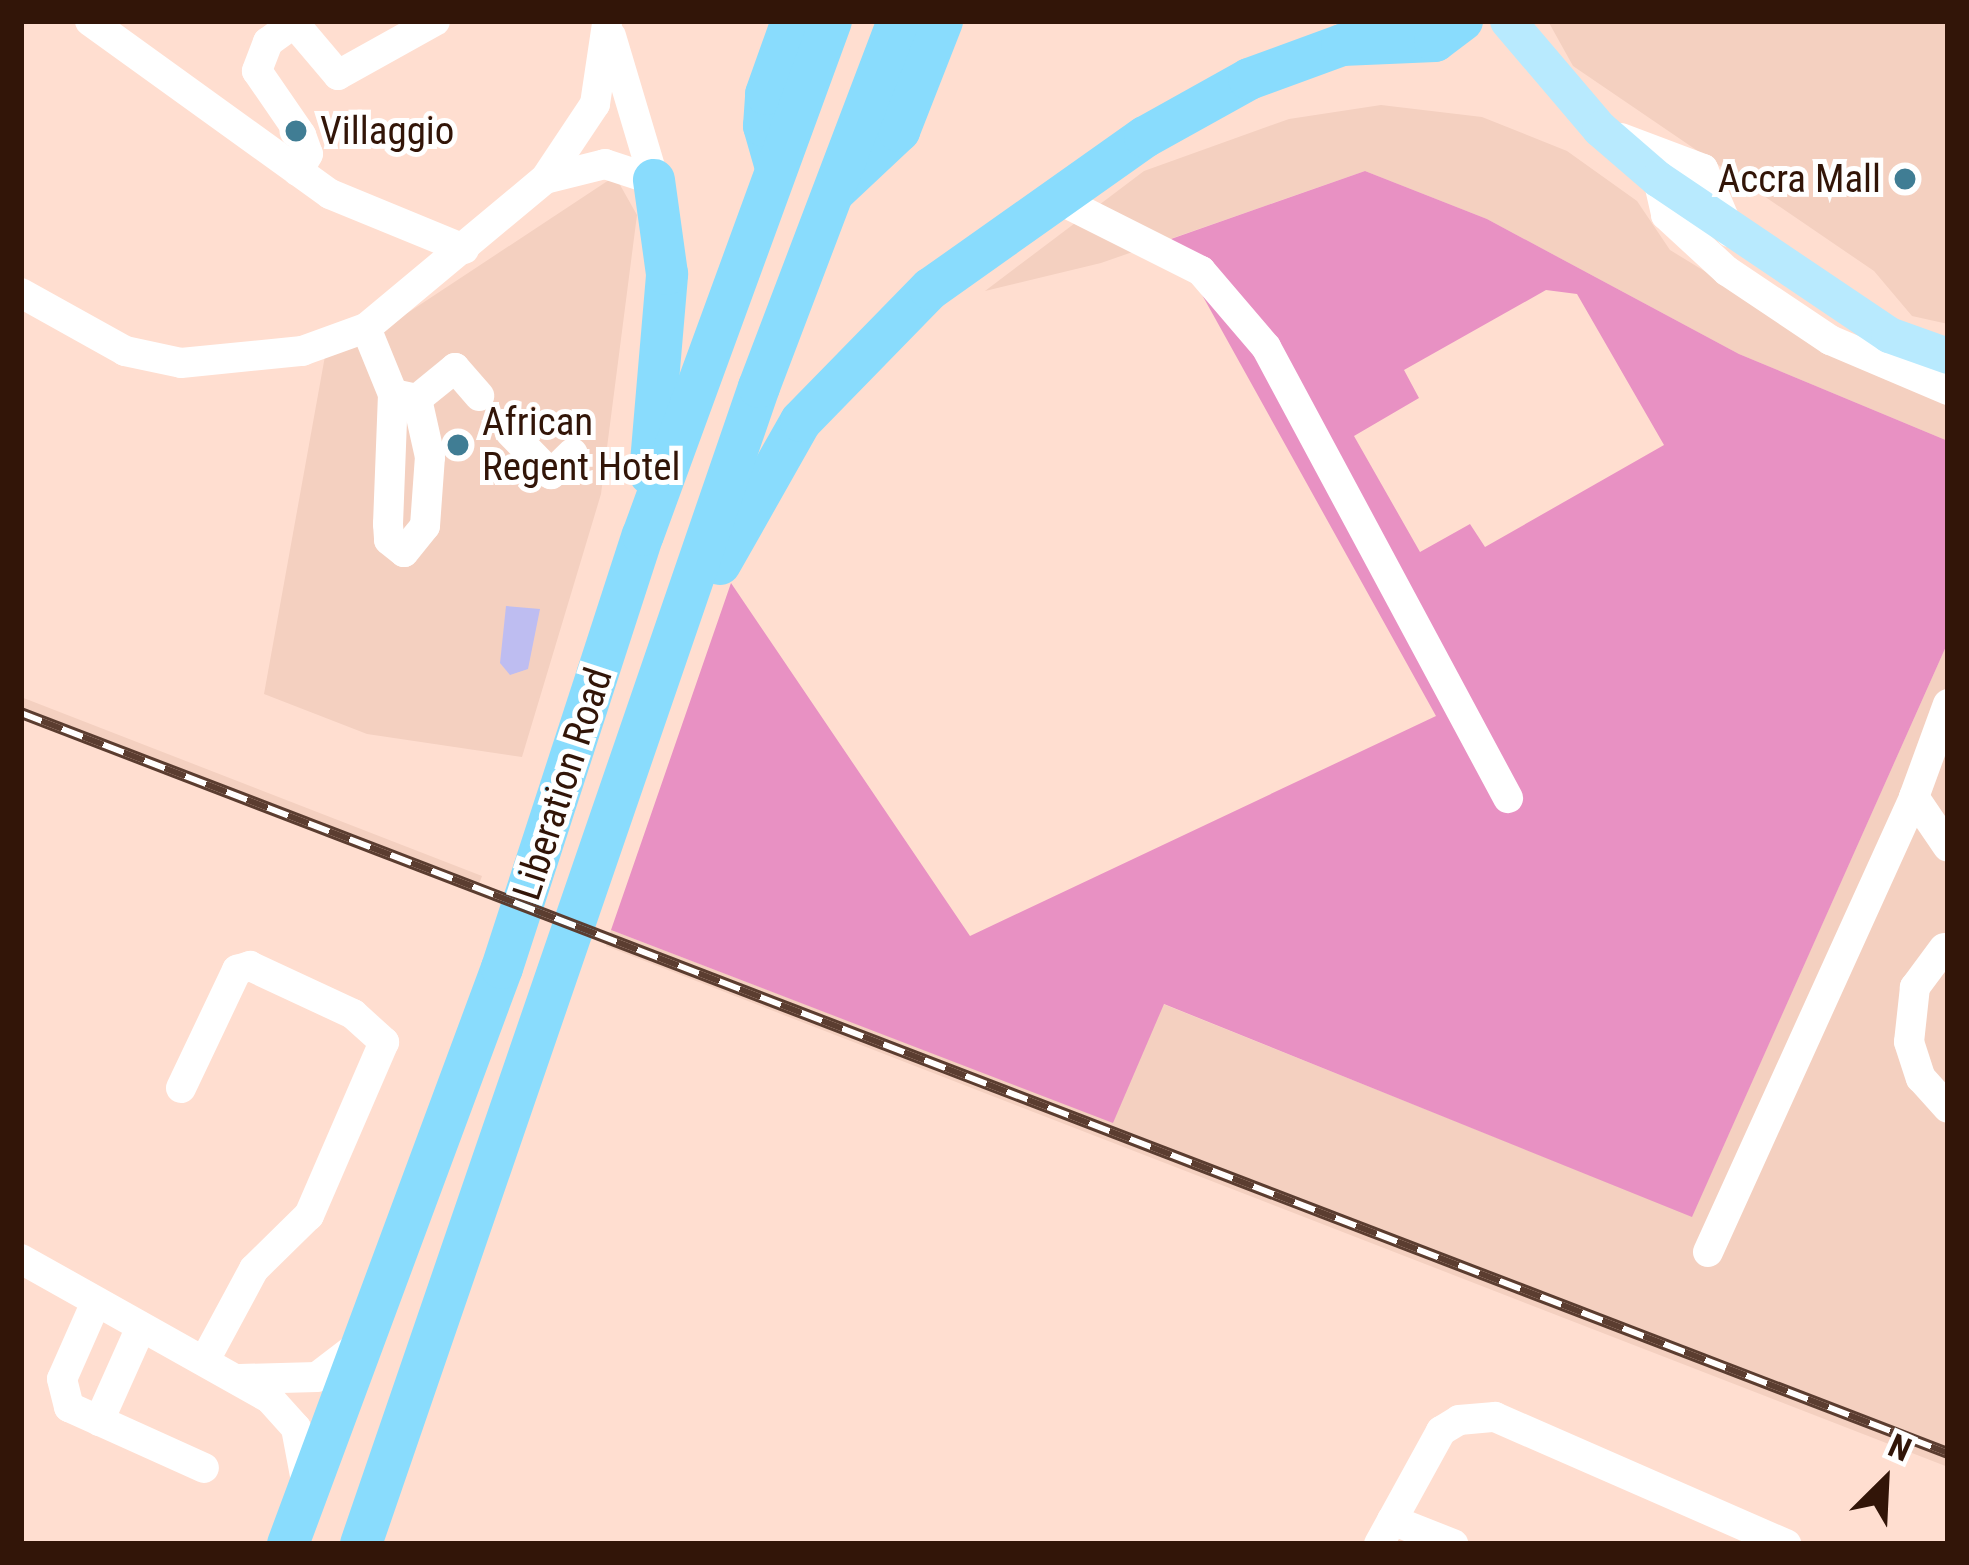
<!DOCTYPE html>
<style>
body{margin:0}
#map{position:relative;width:1969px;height:1565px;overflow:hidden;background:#ffded0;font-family:"Roboto Condensed",sans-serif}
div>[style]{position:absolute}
.built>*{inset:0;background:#f4d0c0}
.forest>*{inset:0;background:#e891c3}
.water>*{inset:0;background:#bebdf1}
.minor>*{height:30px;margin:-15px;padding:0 15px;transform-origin:15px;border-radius:15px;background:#fff}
.major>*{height:36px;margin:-18px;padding:0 18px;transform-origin:18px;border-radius:18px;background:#b8eafe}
.highway>*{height:42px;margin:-21px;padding:0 21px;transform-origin:21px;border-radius:21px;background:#89dcfd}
.rail>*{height:12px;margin-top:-6px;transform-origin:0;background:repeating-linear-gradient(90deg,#fff 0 22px,#5b3d30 0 44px);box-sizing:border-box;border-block:3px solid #5b3d30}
.dots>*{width:33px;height:33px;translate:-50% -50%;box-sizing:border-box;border:6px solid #fff;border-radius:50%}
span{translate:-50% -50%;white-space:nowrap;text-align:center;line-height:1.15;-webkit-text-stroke:10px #fff;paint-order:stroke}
.poi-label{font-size:39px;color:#321508}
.left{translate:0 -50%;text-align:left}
.right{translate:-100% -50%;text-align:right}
.street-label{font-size:39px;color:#321508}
.frame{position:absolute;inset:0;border:24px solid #321508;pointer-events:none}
.north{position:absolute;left:1825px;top:1421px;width:120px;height:120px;-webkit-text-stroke:9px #fff;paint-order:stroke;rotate:24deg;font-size:33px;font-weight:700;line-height:48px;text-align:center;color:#321508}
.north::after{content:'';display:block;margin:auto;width:42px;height:54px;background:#321508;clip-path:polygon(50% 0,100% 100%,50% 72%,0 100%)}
</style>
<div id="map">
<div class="built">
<div style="clip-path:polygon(1548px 21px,1948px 21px,1948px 324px,1912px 316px,1874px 271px,1573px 66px)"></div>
<div style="clip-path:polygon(1381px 105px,1482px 117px,1567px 151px,1637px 201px,1670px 250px,1832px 349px,1948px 399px,1948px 441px,1739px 354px,1487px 219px,1365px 171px,1101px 263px,985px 291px,1144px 171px,1289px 119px)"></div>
<div style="clip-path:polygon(615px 176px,637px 215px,601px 494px,522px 757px,367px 734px,264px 694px,325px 356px,409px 312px)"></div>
<div style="clip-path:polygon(1948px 642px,1948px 1467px,606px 946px,611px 930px,1113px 1122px,1163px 1004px,1692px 1216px)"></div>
<div style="clip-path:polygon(21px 697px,482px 876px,476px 892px,21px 719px)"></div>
</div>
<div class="forest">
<div style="clip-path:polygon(evenodd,1365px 171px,1487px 219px,1739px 354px,1948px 441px,1948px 642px,1692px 1217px,1164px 1004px,1113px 1123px,611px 930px,731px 583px,970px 936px,1436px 716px,1171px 239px,1365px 171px,1546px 290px,1577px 294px,1664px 445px,1485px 547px,1470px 524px,1420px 552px,1354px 436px,1419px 398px,1404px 370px,1546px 290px)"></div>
</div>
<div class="water">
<div style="clip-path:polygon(506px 606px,540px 609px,528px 669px,510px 675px,500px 663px)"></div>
</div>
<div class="minor">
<div style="left:90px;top:21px;width:296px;rotate:35.8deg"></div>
<div style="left:330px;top:194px;width:145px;rotate:22.3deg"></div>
<div style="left:297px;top:21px;width:36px;rotate:144deg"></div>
<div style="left:268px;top:42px;width:31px;rotate:111deg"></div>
<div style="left:257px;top:71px;width:78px;rotate:55.5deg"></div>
<div style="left:301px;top:135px;width:20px;rotate:70deg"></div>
<div style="left:308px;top:154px;width:20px;rotate:120deg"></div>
<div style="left:294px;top:23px;width:68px;rotate:49.8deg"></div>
<div style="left:338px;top:75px;width:111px;rotate:-29.1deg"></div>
<div style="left:611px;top:36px;width:150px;rotate:73.4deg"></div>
<div style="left:1621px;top:138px;width:88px;rotate:20.7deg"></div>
<div style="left:1703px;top:169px;width:69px;rotate:66.8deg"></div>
<div style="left:545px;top:179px;width:62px;rotate:-14deg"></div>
<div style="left:605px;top:164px;width:52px;rotate:18.1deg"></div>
<div style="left:1658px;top:179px;width:37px;rotate:77deg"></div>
<div style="left:1666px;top:215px;width:83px;rotate:42.6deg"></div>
<div style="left:1727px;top:271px;width:124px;rotate:33.8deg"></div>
<div style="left:1830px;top:340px;width:128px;rotate:23deg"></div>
<div style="left:1058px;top:199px;width:160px;rotate:26.7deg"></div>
<div style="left:1201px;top:271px;width:100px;rotate:49.5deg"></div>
<div style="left:1266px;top:347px;width:512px;rotate:61.78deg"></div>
<div style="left:21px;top:293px;width:119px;rotate:29.1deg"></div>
<div style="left:125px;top:351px;width:57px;rotate:12.1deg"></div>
<div style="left:181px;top:363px;width:122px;rotate:-5.7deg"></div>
<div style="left:302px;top:351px;width:68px;rotate:-19.8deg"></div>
<div style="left:366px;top:328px;width:233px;rotate:-39.8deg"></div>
<div style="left:545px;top:179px;width:90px;rotate:-56.3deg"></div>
<div style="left:595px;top:104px;width:81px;rotate:-81.5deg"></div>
<div style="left:366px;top:328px;width:71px;rotate:67.8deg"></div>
<div style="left:393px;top:394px;width:130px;rotate:92.2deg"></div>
<div style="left:388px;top:524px;width:16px;rotate:86deg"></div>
<div style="left:389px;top:540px;width:19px;rotate:39deg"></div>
<div style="left:404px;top:552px;width:33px;rotate:-51deg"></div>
<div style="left:425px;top:526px;width:69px;rotate:-85.9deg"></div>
<div style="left:430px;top:457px;width:59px;rotate:-102.6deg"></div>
<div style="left:398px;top:395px;width:19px;rotate:12deg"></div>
<div style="left:417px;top:399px;width:49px;rotate:-39.2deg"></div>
<div style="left:455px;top:368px;width:37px;rotate:49deg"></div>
<div style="left:510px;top:432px;width:59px;rotate:45.7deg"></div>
<div style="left:551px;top:474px;width:30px;rotate:-44deg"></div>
<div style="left:1914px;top:797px;width:60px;rotate:55.8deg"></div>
<div style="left:1944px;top:948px;width:49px;rotate:126.6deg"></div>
<div style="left:1915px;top:987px;width:55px;rotate:96.2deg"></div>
<div style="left:1909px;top:1042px;width:38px;rotate:72deg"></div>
<div style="left:1921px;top:1078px;width:40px;rotate:48deg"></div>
<div style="left:181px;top:1088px;width:131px;rotate:-64.6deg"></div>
<div style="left:237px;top:970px;width:14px;rotate:-17deg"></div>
<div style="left:250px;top:966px;width:114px;rotate:25deg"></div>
<div style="left:353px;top:1014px;width:42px;rotate:42.1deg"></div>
<div style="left:384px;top:1042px;width:189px;rotate:113.4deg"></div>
<div style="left:309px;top:1215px;width:77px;rotate:135.5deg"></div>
<div style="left:254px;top:1269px;width:103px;rotate:118.3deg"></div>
<div style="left:1708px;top:1252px;width:499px;rotate:-65.6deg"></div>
<div style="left:1914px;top:797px;width:99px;rotate:-69.9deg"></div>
<div style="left:21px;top:1259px;width:286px;rotate:29.3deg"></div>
<div style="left:270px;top:1399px;width:39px;rotate:48deg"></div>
<div style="left:296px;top:1428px;width:59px;rotate:79.3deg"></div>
<div style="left:96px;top:1302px;width:84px;rotate:113.8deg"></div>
<div style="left:62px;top:1379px;width:29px;rotate:76deg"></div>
<div style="left:69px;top:1407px;width:148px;rotate:24.3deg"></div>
<div style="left:240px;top:1379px;width:77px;rotate:-1.5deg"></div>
<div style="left:317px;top:1377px;width:54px;rotate:-37.5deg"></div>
<div style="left:99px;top:1421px;width:103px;rotate:-65.9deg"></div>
<div style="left:1392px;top:1520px;width:66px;rotate:21.5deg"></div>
<div style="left:1379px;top:1544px;width:129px;rotate:-61.2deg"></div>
<div style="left:1441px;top:1431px;width:21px;rotate:-31deg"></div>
<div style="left:1459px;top:1420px;width:36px;rotate:-5deg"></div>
<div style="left:1495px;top:1417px;width:318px;rotate:23.6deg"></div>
</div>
<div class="major">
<div style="left:1508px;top:21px;width:142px;rotate:49.6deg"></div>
<div style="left:1600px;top:129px;width:77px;rotate:40.8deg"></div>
<div style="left:1658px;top:179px;width:279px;rotate:34deg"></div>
<div style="left:1889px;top:335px;width:63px;rotate:19.6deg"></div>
</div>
<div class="highway">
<div style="left:776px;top:168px;width:44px;rotate:-105.9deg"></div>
<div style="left:764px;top:126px;width:32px;rotate:-86deg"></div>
<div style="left:766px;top:94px;width:77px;rotate:-70.4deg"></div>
<div style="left:835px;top:191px;width:88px;rotate:-43.2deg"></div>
<div style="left:899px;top:131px;width:118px;rotate:-68.6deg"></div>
<div style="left:650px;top:474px;width:201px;rotate:-85.1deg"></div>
<div style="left:667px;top:274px;width:95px;rotate:-97.9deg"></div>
<div style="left:720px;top:564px;width:164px;rotate:-60.5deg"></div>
<div style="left:801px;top:421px;width:185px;rotate:-45.7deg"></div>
<div style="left:930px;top:289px;width:263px;rotate:-35.3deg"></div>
<div style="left:1145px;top:137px;width:119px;rotate:-29.1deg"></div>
<div style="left:1249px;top:79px;width:99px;rotate:-20.1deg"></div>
<div style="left:1342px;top:45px;width:93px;rotate:-2.5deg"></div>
<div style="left:1435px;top:41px;width:34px;rotate:-37deg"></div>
<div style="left:288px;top:1544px;width:614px;rotate:-69.62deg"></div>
<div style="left:502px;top:968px;width:455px;rotate:-72deg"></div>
<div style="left:643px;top:535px;width:547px;rotate:-69.91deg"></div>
<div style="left:361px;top:1544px;width:1224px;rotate:-71.02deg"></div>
<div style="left:759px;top:387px;width:392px;rotate:-69.2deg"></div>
</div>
<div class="rail">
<div style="left:21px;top:713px;width:2064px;rotate:21.01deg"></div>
</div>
<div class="dots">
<div style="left:296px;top:131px;background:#407d94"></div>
<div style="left:1905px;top:179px;background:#407d94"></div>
<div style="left:458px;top:445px;background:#407d94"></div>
</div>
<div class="poi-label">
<span class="left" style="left:320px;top:131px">Villaggio</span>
<span class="right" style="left:1881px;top:179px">Accra Mall</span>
<span class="left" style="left:482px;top:445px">African<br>Regent Hotel</span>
</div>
<div class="street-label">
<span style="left:563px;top:784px;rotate:-72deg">Liberation Road</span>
</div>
<div class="frame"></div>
<div class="north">N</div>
</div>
